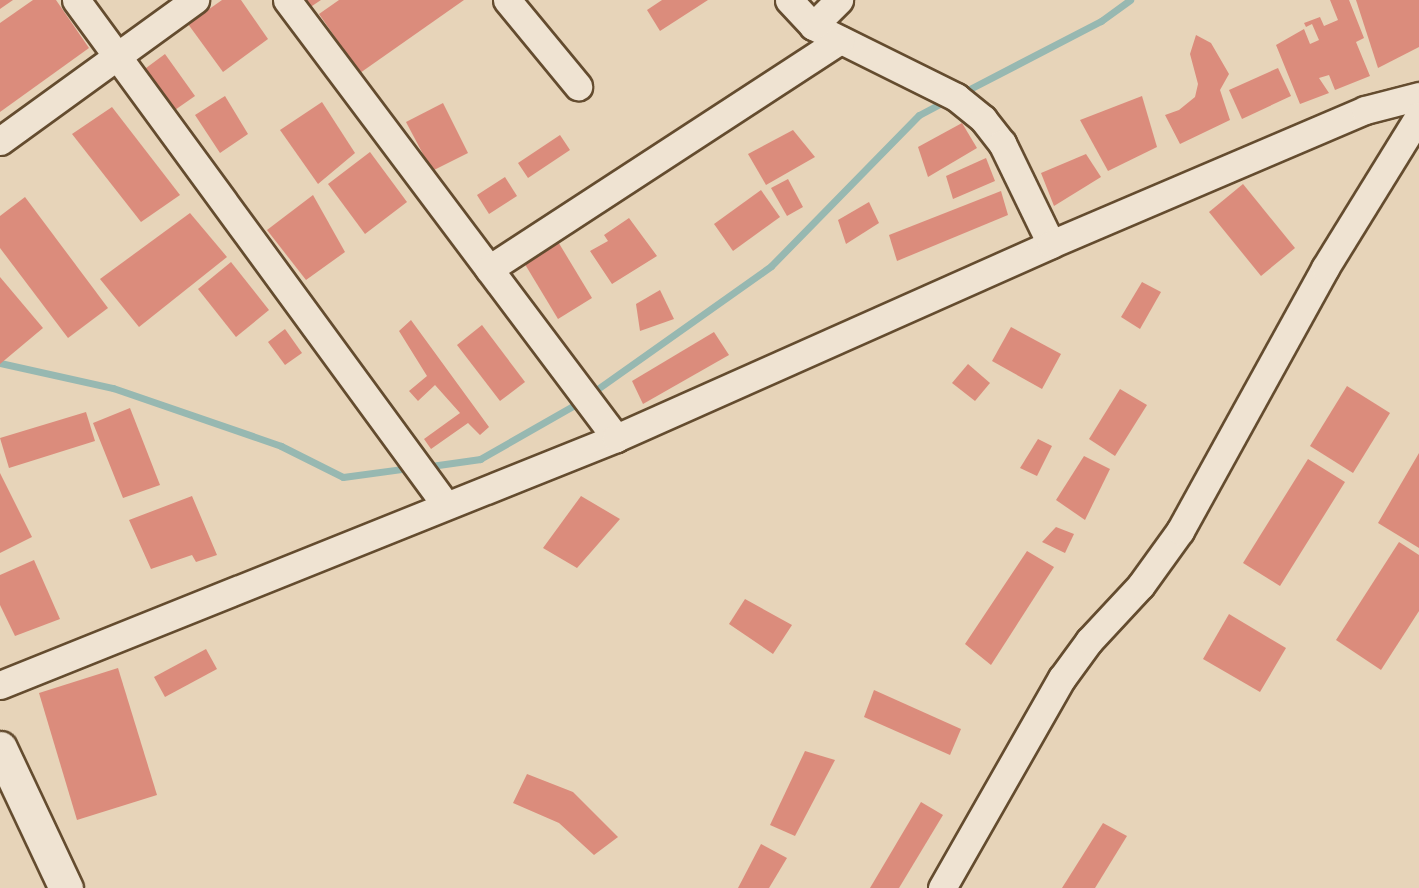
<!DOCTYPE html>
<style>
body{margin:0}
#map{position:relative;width:1419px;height:888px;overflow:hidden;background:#e7d4b9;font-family:"EB Garamond",serif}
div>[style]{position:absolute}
.stream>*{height:7px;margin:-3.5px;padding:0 3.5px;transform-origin:3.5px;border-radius:3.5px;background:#97b8b1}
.building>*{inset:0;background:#db8c7c}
.roads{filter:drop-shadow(2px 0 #644c2f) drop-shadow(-2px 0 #644c2f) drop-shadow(0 2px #644c2f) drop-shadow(0 -2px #644c2f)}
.minor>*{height:27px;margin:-13.5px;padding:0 13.5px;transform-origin:13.5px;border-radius:13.5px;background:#efe3d2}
.secondary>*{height:33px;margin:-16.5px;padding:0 16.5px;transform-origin:16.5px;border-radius:16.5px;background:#efe3d2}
span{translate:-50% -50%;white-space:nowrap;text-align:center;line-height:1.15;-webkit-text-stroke:6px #efe3d2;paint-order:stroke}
</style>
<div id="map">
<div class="stream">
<div style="left:962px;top:93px;width:157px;rotate:-27.4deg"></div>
<div style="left:1101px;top:21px;width:36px;rotate:-36deg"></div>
<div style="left:0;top:363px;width:116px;rotate:12.5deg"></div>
<div style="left:113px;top:388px;width:178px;rotate:19deg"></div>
<div style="left:281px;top:446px;width:69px;rotate:26.6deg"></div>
<div style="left:343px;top:477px;width:68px;rotate:-7.7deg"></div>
<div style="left:589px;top:395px;width:223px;rotate:-35.3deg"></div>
<div style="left:771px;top:266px;width:211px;rotate:-45.6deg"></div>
<div style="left:919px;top:115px;width:32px;rotate:-28deg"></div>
<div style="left:424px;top:467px;width:57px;rotate:-8.1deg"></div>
<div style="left:480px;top:459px;width:115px;rotate:-29.7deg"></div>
</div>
<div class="building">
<div style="clip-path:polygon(0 0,13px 0,0 9px)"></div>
<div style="clip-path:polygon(33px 0,56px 0,89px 48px,0 112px,0 23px)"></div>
<div style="clip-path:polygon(222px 0,241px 0,268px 39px,223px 72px,188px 24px)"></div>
<div style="clip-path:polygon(304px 0,321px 0,309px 8px)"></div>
<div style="clip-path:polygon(339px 0,464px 0,360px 73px,319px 14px)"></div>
<div style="clip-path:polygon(662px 0,708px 0,660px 31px,647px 10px)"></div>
<div style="clip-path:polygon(1330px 0,1349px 0,1364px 38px,1356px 42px,1370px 76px,1335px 90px,1329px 75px,1319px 78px,1329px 93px,1300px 104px,1276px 45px,1304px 29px,1310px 44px,1319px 40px,1312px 24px,1306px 27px,1304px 23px,1320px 17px,1324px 26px,1338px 20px)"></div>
<div style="clip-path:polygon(1356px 0,1419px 0,1419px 47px,1378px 68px)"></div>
<div style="clip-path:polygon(1196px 35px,1211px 43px,1229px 74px,1220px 90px,1230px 120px,1180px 144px,1165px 115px,1179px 110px,1195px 97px,1198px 84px,1190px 54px)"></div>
<div style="clip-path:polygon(165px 54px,195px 96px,172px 112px,142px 71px)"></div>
<div style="clip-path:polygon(1278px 68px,1291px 96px,1242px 119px,1229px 90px)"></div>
<div style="clip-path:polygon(225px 96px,248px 134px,220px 153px,195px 115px)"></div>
<div style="clip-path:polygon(1142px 96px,1157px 147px,1108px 171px,1080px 120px)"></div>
<div style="clip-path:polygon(322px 102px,355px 153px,318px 184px,280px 130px)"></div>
<div style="clip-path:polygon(443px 103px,468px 153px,432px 171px,406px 122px)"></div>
<div style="clip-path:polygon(112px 107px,180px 195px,141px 222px,72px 134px)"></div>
<div style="clip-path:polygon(962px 123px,977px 148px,928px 177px,918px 147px)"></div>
<div style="clip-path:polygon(793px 130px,815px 157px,766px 185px,748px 154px)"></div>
<div style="clip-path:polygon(560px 135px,570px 150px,528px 178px,518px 163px)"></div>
<div style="clip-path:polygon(370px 152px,407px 202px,365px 234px,328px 184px)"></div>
<div style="clip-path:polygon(1086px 154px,1101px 177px,1054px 206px,1041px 173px)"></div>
<div style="clip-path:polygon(986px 158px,995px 181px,953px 199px,946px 176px)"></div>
<div style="clip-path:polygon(505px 177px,517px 196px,489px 214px,477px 195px)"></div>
<div style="clip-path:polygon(788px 179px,803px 207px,787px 216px,771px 188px)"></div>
<div style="clip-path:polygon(1243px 184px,1295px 248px,1261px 276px,1209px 212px)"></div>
<div style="clip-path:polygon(761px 190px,780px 217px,733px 251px,714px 224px)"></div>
<div style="clip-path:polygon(1001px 191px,1008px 215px,897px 261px,889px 235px)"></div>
<div style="clip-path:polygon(313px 195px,345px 252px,306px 280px,267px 230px)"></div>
<div style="clip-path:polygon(25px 197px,108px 308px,68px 338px,0 248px,0 216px)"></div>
<div style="clip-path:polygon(869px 202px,879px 223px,846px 244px,838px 220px)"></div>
<div style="clip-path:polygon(190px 213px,227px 257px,139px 327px,100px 279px)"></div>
<div style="clip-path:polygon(629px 218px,657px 256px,612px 284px,590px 251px,608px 241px,604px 235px)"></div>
<div style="clip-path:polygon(557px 240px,592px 298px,558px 319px,523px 261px)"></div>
<div style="clip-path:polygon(231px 262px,269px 310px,236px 337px,198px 289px)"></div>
<div style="clip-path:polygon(0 277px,43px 328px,0 364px)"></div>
<div style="clip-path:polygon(1142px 282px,1161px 292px,1140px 329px,1121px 317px)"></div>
<div style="clip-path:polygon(660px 290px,674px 319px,640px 331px,636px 304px)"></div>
<div style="clip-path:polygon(411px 320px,489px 427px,480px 435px,468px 423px,431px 449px,424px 439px,460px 413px,435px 385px,418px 401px,409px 391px,427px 376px,399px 331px)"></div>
<div style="clip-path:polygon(482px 325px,525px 382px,500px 401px,457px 345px)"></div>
<div style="clip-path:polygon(1011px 327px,1061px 354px,1042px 389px,992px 361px)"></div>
<div style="clip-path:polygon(285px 329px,302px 353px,285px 365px,268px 342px)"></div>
<div style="clip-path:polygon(714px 332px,729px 355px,643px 404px,632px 381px)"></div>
<div style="clip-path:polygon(968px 364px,990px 383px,975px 401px,952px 383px)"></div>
<div style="clip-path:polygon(1347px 386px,1390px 413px,1353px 473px,1310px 446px)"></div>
<div style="clip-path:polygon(1120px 389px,1147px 405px,1115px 456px,1089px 439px)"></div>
<div style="clip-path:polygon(130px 408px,160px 485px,123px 498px,93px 423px)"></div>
<div style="clip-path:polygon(86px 412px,95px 441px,9px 468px,0 438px)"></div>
<div style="clip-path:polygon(1038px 439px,1052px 446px,1037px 476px,1020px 468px)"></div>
<div style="clip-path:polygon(1419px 453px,1419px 548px,1378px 523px)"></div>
<div style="clip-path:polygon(1084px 456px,1110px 469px,1085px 520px,1056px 500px)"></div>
<div style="clip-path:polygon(1308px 459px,1345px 482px,1280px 586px,1243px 563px)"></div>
<div style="clip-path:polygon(0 473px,32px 537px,0 553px)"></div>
<div style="clip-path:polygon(192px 496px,217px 555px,196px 562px,192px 555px,151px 569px,129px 520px)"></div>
<div style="clip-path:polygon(581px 496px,620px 519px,577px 568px,543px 548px)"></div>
<div style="clip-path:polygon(1056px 527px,1074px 534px,1065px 553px,1042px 542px)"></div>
<div style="clip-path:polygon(1399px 542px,1419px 555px,1419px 611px,1381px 670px,1336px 640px)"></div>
<div style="clip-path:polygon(1027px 551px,1054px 567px,991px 665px,965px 644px)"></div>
<div style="clip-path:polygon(34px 560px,60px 619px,15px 636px,0 605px,0 575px)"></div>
<div style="clip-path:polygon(745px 599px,792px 625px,773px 654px,729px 624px)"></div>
<div style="clip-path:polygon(1229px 614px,1286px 648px,1260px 692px,1203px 659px)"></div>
<div style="clip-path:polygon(206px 649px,217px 669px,165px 697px,154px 677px)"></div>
<div style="clip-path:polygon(118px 668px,157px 795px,77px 820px,39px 693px)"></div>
<div style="clip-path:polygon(874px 690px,961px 729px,950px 755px,864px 717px)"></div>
<div style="clip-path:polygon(805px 751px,835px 760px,795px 836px,770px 825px)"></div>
<div style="clip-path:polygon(527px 774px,573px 792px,618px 837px,594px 855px,559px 823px,513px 803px)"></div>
<div style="clip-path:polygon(921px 802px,943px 815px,899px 888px,870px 888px)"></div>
<div style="clip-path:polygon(1103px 823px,1127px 836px,1095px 888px,1062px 888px)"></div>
<div style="clip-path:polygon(761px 844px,787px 858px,769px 888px,738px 888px)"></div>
</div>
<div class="roads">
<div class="minor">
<div style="left:76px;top:0;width:625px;rotate:53.79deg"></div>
<div style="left:287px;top:0;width:548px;rotate:53.09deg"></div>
<div style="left:507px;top:0;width:112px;rotate:50.5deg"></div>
<div style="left:789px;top:0;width:35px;rotate:47deg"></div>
<div style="left:813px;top:26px;width:160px;rotate:26.4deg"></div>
<div style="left:956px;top:97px;width:35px;rotate:39deg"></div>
<div style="left:983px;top:119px;width:31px;rotate:52deg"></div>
<div style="left:1002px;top:143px;width:112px;rotate:64.1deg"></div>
<div style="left:813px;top:26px;width:37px;rotate:-45deg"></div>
<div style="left:0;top:141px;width:241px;rotate:-35.9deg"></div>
<div style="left:489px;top:269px;width:419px;rotate:-33.1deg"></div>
<div style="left:0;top:685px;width:664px;rotate:-21.85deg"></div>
<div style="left:616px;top:438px;width:476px;rotate:-24deg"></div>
<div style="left:1051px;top:244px;width:341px;rotate:-23.1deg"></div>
<div style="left:1365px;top:110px;width:56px;rotate:-14.5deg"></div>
<div style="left:942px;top:888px;width:242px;rotate:-60.3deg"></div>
<div style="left:1062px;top:678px;width:46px;rotate:-53.9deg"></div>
<div style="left:1089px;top:641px;width:76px;rotate:-47.1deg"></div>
<div style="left:1141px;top:585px;width:67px;rotate:-54.2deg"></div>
<div style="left:1180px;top:531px;width:300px;rotate:-61.1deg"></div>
<div style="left:1325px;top:268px;width:179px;rotate:-58.3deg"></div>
</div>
<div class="secondary">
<div style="left:0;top:748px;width:155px;rotate:64.8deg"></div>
</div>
</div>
</div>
